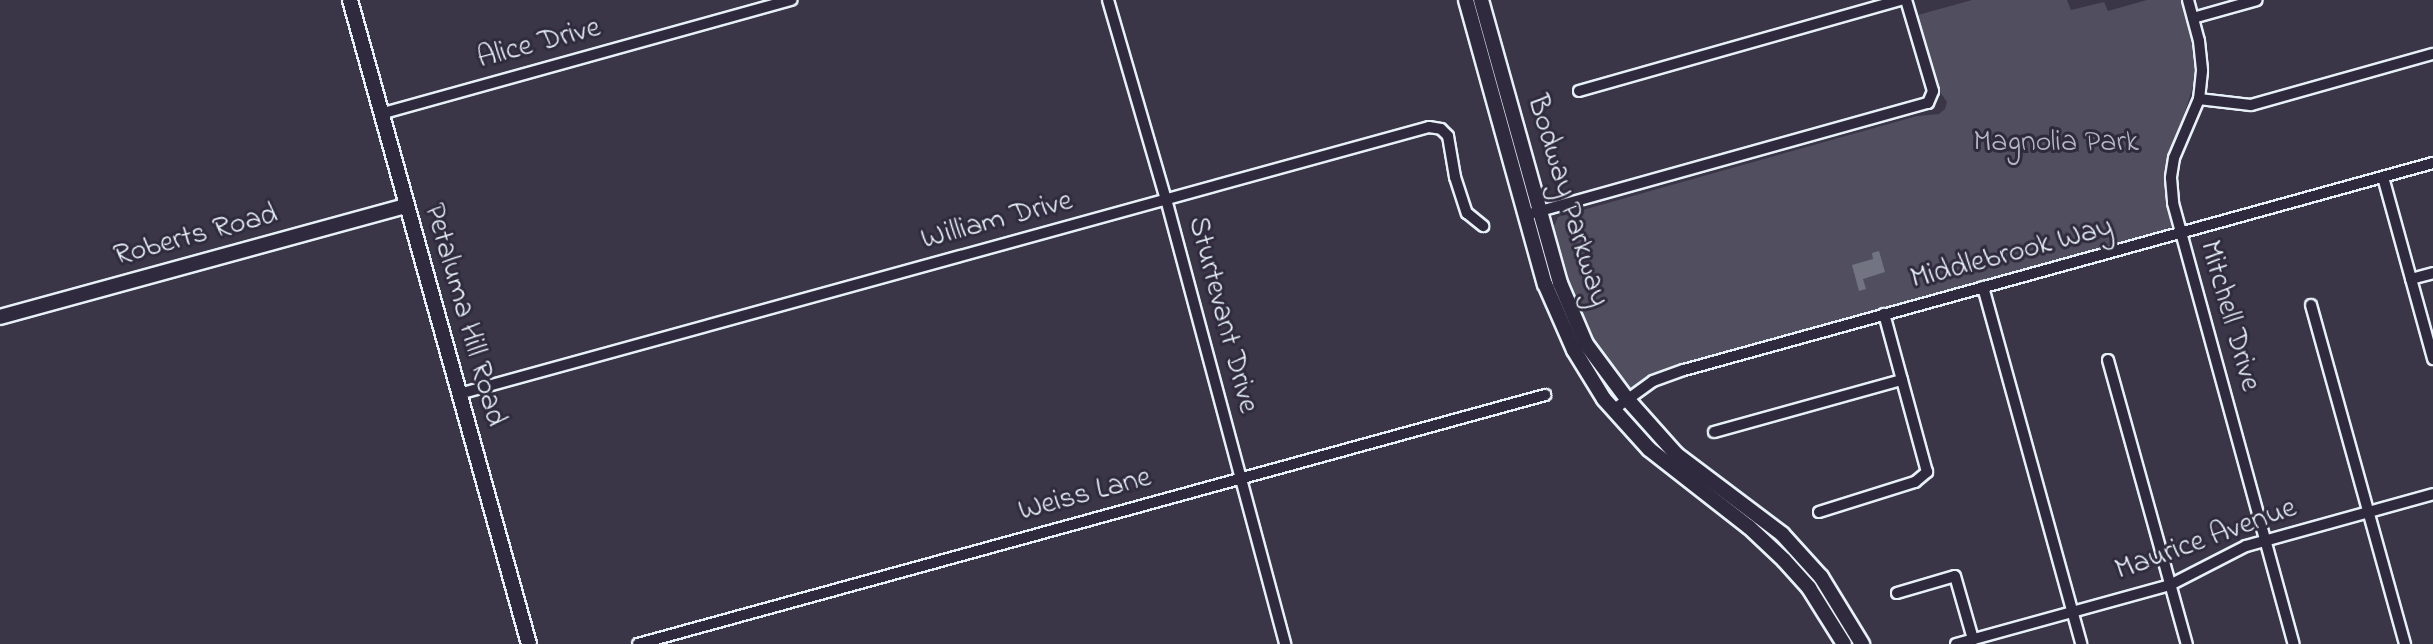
<!DOCTYPE html>
<style>
body{margin:0}
#map{position:relative;width:2433px;height:644px;overflow:hidden;background:#3a3648;font-family:"Indie Flower",sans-serif}
div>[style]{position:absolute}
.green>*{inset:0;background:#504e5f}
.water>*{inset:0;background:#737482}
.roads{filter:drop-shadow(2px 0 #e8f1f8) drop-shadow(-2px 0 #e8f1f8) drop-shadow(0 2px #e8f1f8) drop-shadow(0 -2px #e8f1f8)}
.street>*{height:10px;margin:-5px;padding:0 5px;transform-origin:5px;border-radius:5px;background:#2f2a3d}
.secondary>*{height:14px;margin:-7px;padding:0 7px;transform-origin:7px;border-radius:7px;background:#2f2a3d}
span{translate:-50% -50%;white-space:nowrap;text-align:center;line-height:1.15;-webkit-text-stroke:6px #2f2a3d;paint-order:stroke}
.street-label{font-size:30px;color:#e8f1f8}
.park-label{font-size:30px;color:#b3b8c2}
</style>
<div id="map">
<div class="green">
<div style="clip-path:polygon(1972px 0,2067px 0,2071px 10px,2104px 2px,2108px 11px,2147px 0,2181px 0,2195px 57px,2196px 76px,2169px 164px,2169px 200px,2172px 220px,2170px 231px,1628px 389px,1594px 343px,1576px 308px,1550px 235px,1558px 217px,1917px 116px,1939px 114px,1945px 109px,1947px 102px,1938px 89px,1918px 15px)"></div>
</div>
<div class="water">
<div style="clip-path:polygon(1879px 251px,1885px 272px,1863px 279px,1866px 289px,1859px 291px,1852px 265px,1873px 259px,1872px 253px)"></div>
</div>
<div class="roads">
<div class="street">
<div style="left:1108px;top:0;width:207px;rotate:73.8deg"></div>
<div style="left:1166px;top:199px;width:461px;rotate:75deg"></div>
<div style="left:2188px;top:0;width:42px;rotate:75deg"></div>
<div style="left:2199px;top:41px;width:30px;rotate:84deg"></div>
<div style="left:2202px;top:71px;width:28px;rotate:96deg"></div>
<div style="left:2199px;top:99px;width:64px;rotate:113deg"></div>
<div style="left:2174px;top:158px;width:20px;rotate:99deg"></div>
<div style="left:2171px;top:178px;width:25px;rotate:85deg"></div>
<div style="left:2173px;top:203px;width:457px;rotate:74.7deg"></div>
<div style="left:2193px;top:18px;width:66px;rotate:-15.7deg"></div>
<div style="left:1579px;top:91px;width:334px;rotate:-15.8deg"></div>
<div style="left:2199px;top:99px;width:52px;rotate:6.6deg"></div>
<div style="left:2251px;top:105px;width:189px;rotate:-15.7deg"></div>
<div style="left:380px;top:114px;width:427px;rotate:-15.5deg"></div>
<div style="left:2383px;top:177px;width:189px;rotate:74.6deg"></div>
<div style="left:1533px;top:213px;width:410px;rotate:-15.6deg"></div>
<div style="left:1928px;top:103px;width:13px;rotate:-67deg"></div>
<div style="left:1933px;top:91px;width:95px;rotate:-106.5deg"></div>
<div style="left:2411px;top:279px;width:23px;rotate:-15deg"></div>
<div style="left:1983px;top:287px;width:370px;rotate:74.6deg"></div>
<div style="left:2311px;top:305px;width:352px;rotate:74.5deg"></div>
<div style="left:2108px;top:360px;width:295px;rotate:74.5deg"></div>
<div style="left:459px;top:394px;width:1006px;rotate:-15.39deg"></div>
<div style="left:1429px;top:127px;width:12px;rotate:9deg"></div>
<div style="left:1441px;top:129px;width:10px;rotate:45deg"></div>
<div style="left:1448px;top:136px;width:42px;rotate:80.3deg"></div>
<div style="left:1455px;top:177px;width:38px;rotate:72deg"></div>
<div style="left:1467px;top:213px;width:21px;rotate:39deg"></div>
<div style="left:1613px;top:410px;width:49px;rotate:-35.9deg"></div>
<div style="left:1653px;top:381px;width:33px;rotate:-20deg"></div>
<div style="left:1684px;top:370px;width:777px;rotate:-15.45deg"></div>
<div style="left:1714px;top:432px;width:195px;rotate:-15.5deg"></div>
<div style="left:1819px;top:512px;width:101px;rotate:-17.4deg"></div>
<div style="left:1915px;top:482px;width:16px;rotate:-40deg"></div>
<div style="left:1927px;top:472px;width:164px;rotate:-105.2deg"></div>
<div style="left:1897px;top:593px;width:60px;rotate:-16.3deg"></div>
<div style="left:1955px;top:576px;width:66px;rotate:74.1deg"></div>
<div style="left:638px;top:644px;width:941px;rotate:-15.35deg"></div>
<div style="left:1956px;top:644px;width:222px;rotate:-15.4deg"></div>
<div style="left:2170px;top:585px;width:85px;rotate:-27.2deg"></div>
<div style="left:2246px;top:546px;width:194px;rotate:-15.5deg"></div>
</div>
<div class="secondary">
<div style="left:350px;top:0;width:668px;rotate:74.47deg"></div>
<div style="left:1466px;top:0;width:295px;rotate:74.5deg"></div>
<div style="left:1545px;top:284px;width:72px;rotate:66.3deg"></div>
<div style="left:1574px;top:350px;width:57px;rotate:58.5deg"></div>
<div style="left:1604px;top:399px;width:67px;rotate:48deg"></div>
<div style="left:1649px;top:449px;width:127px;rotate:38deg"></div>
<div style="left:1749px;top:527px;width:48px;rotate:43.3deg"></div>
<div style="left:1784px;top:560px;width:38px;rotate:48deg"></div>
<div style="left:1809px;top:588px;width:66px;rotate:58deg"></div>
<div style="left:1481px;top:0;width:294px;rotate:74.4deg"></div>
<div style="left:1560px;top:283px;width:66px;rotate:66.9deg"></div>
<div style="left:1586px;top:344px;width:69px;rotate:53.3deg"></div>
<div style="left:1627px;top:399px;width:74px;rotate:48.3deg"></div>
<div style="left:1676px;top:454px;width:133px;rotate:37deg"></div>
<div style="left:1782px;top:534px;width:58px;rotate:47.8deg"></div>
<div style="left:1821px;top:577px;width:79px;rotate:58.5deg"></div>
<div style="left:0;top:317px;width:420px;rotate:-15.3deg"></div>
</div>
</div>
<div class="street-label">
<span style="left:539px;top:44px;rotate:-15deg">Alice Drive</span>
<span style="left:1567px;top:201px;rotate:73deg">Bodway Parkway</span>
<span style="left:997px;top:221px;rotate:-15deg">William Drive</span>
<span style="left:196px;top:236px;rotate:-15deg">Roberts Road</span>
<span style="left:2012px;top:254px;rotate:-15deg">Middlebrook Way</span>
<span style="left:464px;top:315px;rotate:74deg">Petaluma Hill Road</span>
<span style="left:1222px;top:315px;rotate:75deg">Sturtevant Drive</span>
<span style="left:2229px;top:316px;rotate:74deg">Mitchell Drive</span>
<span style="left:1085px;top:495px;rotate:-15deg">Weiss Lane</span>
<span style="left:2206px;top:540px;rotate:-20deg">Maurice Avenue</span>
</div>
<div class="park-label">
<span style="left:2056px;top:143px">Magnolia Park</span>
</div>
</div>
